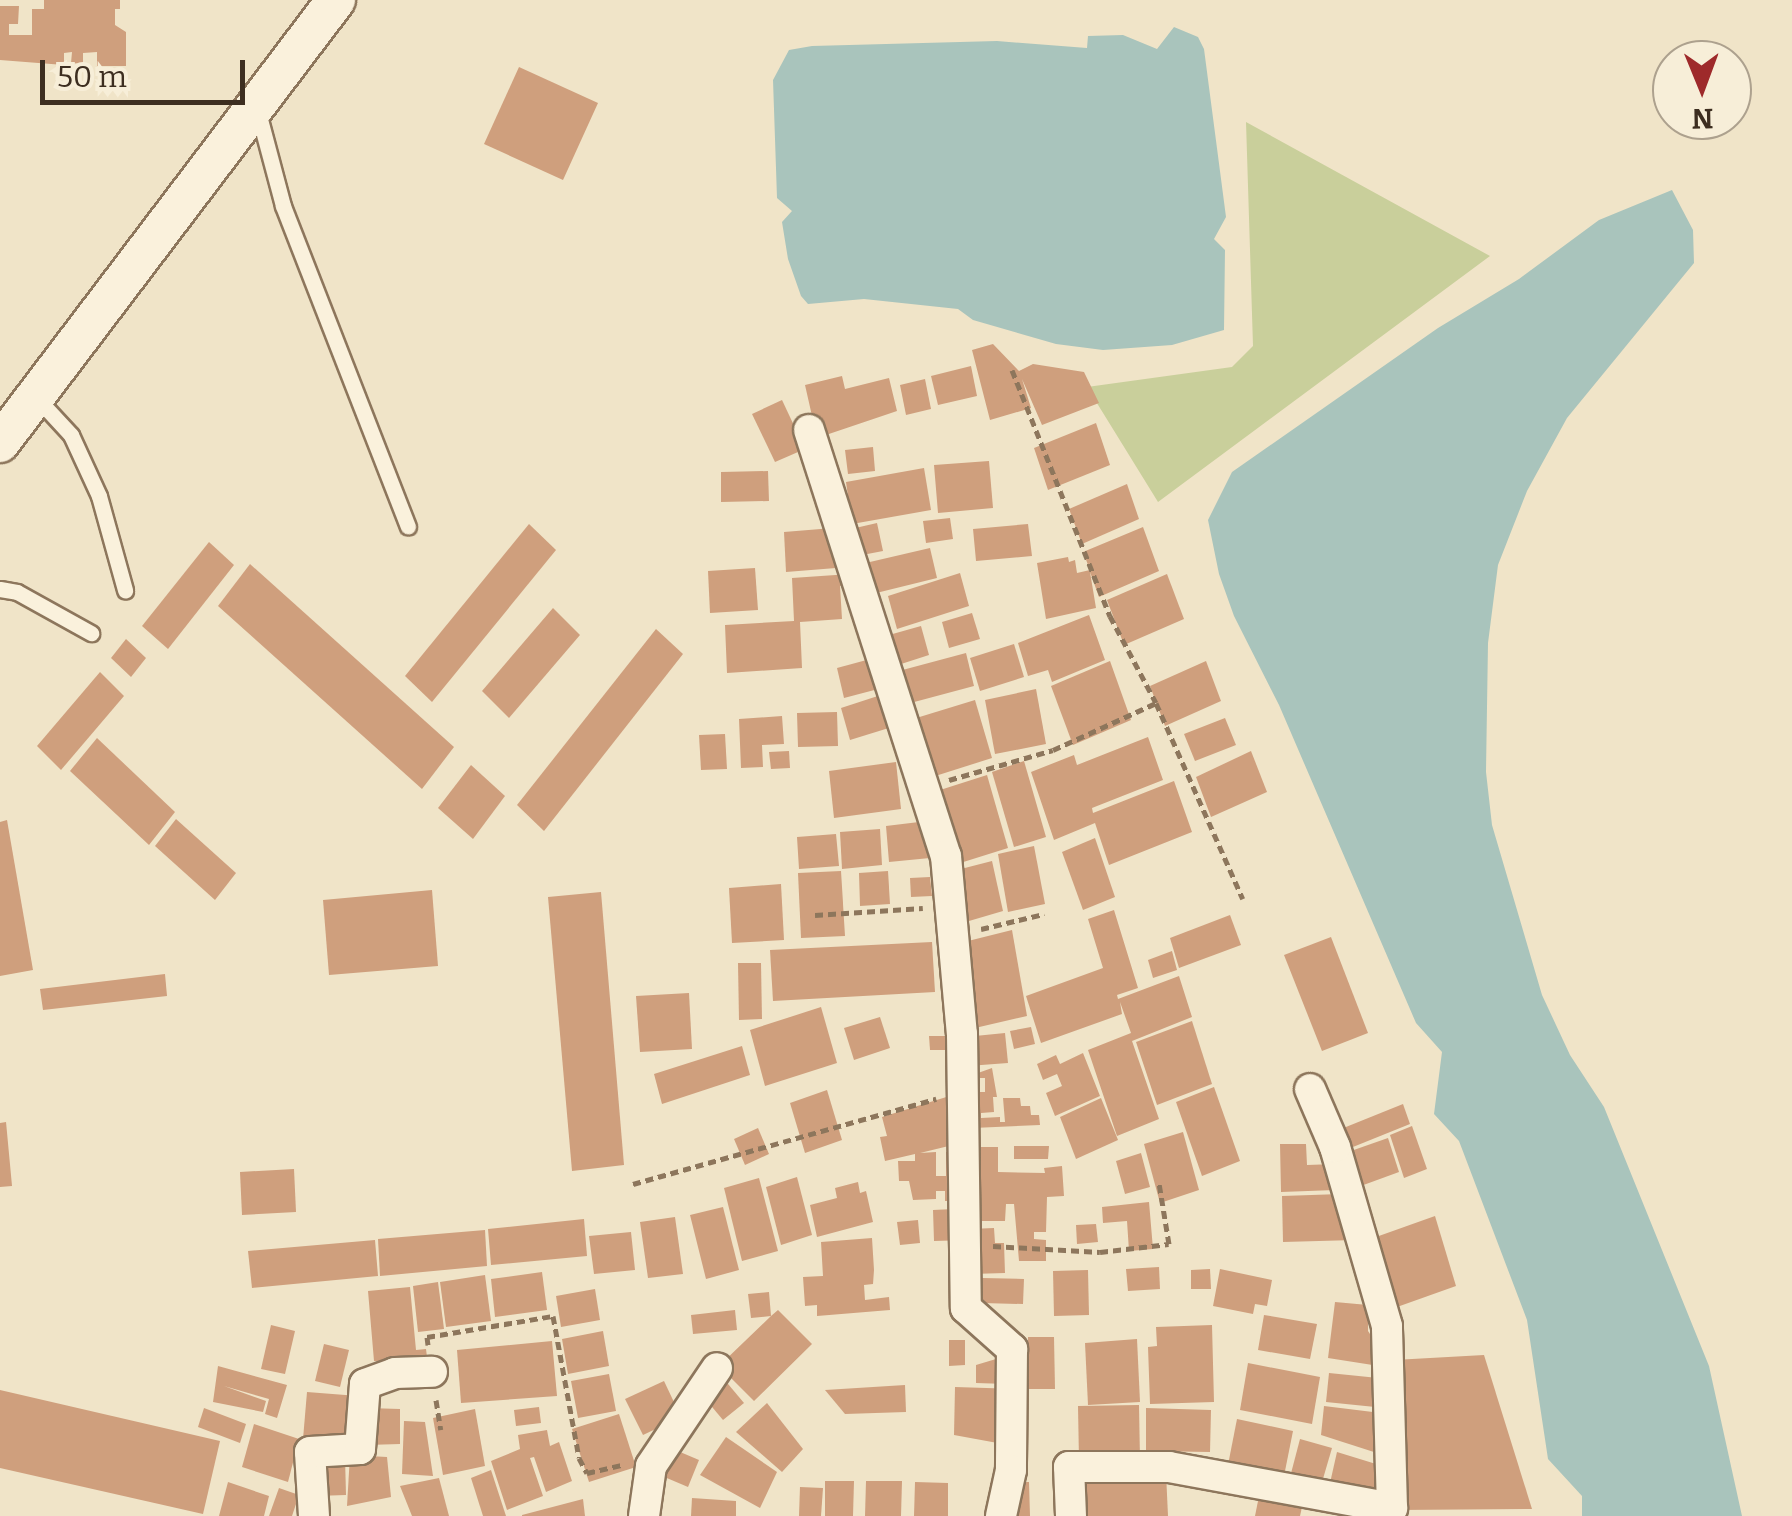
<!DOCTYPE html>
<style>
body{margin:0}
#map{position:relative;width:1792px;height:1516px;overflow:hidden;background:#f0e4c8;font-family:Bitter,serif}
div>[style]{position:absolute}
.green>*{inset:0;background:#c9cf9b}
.water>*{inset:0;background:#a9c4bc}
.building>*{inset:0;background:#cf9f7d}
.path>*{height:5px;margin-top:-2.5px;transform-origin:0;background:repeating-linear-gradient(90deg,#8d765c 0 8px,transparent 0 13px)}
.roads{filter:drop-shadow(2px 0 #8d765c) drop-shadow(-2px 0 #8d765c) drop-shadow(0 2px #8d765c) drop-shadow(0 -2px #8d765c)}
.service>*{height:15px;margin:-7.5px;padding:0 7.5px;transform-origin:7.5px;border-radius:7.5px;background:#faf1dc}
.minor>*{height:30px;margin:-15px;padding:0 15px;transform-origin:15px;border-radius:15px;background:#faf1dc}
.tertiary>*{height:38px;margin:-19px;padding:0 19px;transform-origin:19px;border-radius:19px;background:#faf1dc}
span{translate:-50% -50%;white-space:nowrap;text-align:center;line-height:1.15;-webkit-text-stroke:10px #f7eed8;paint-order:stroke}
.north{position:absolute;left:1652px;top:40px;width:100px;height:100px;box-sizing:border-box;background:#f7eed8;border:2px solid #ada18e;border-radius:50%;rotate:179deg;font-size:28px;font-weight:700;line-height:40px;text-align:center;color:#3d2e20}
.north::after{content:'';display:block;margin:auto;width:35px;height:45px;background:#9e2a2b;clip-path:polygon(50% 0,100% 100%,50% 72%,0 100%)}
.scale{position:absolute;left:40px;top:60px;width:205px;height:45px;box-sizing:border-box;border:5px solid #3d2e20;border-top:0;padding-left:12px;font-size:30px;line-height:35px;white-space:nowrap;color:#3d2e20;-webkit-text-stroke:8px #f7eed8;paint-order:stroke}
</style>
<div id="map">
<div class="green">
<div style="clip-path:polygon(1246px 122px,1490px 256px,1158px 502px,1087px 387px,1232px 367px,1253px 346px)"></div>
</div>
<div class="water">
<div style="clip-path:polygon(1174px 27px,1198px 37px,1204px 49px,1226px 217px,1214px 239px,1225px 250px,1224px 330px,1172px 345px,1103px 350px,1056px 344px,973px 320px,958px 309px,864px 299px,808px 304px,801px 296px,788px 259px,782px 222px,792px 211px,777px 198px,773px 80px,789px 50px,812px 46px,997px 41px,1087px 48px,1088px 36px,1123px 35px,1157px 49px)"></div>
<div style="clip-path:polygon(1672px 190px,1693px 230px,1694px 263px,1567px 418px,1527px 491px,1498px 565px,1488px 643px,1486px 772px,1492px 825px,1542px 995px,1570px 1055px,1604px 1107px,1709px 1366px,1742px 1516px,1582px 1516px,1582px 1496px,1548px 1459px,1527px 1320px,1459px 1141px,1434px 1114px,1442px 1052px,1416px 1023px,1279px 705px,1234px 616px,1219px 574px,1208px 520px,1232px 472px,1438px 328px,1519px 279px,1599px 220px)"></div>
</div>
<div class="building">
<div style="clip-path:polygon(44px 0,120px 0,120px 9px,115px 9px,115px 25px,126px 32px,126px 66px,97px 66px,97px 52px,83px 53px,83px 64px,71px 63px,72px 52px,64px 53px,64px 65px,0 60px,0 6px,19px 6px,18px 24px,9px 24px,9px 35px,32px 35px,32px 9px,44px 9px)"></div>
<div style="clip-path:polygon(519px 67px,598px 103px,563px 180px,484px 144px)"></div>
<div style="clip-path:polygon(993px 344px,1019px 371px,1033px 364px,1084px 372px,1099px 403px,1042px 425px,1022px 379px,1031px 408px,990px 420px,972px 350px)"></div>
<div style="clip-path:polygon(971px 366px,977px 396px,938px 405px,931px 376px)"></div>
<div style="clip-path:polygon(842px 376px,845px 389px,889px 378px,897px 411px,817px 438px,805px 385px)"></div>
<div style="clip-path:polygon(925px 379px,931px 409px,906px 415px,900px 385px)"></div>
<div style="clip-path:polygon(782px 400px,805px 449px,775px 462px,752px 414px)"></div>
<div style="clip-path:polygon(1096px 423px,1110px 465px,1048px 490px,1034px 448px)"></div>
<div style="clip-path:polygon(873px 447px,875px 471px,848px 474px,845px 450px)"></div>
<div style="clip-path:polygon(989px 461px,993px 508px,938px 513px,934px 465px)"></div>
<div style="clip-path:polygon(924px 468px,931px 510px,852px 524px,846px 482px)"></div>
<div style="clip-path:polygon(768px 471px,769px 501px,721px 502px,721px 472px)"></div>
<div style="clip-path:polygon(1127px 484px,1139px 519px,1082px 544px,1069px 509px)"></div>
<div style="clip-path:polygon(950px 518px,953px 539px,926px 543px,923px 521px)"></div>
<div style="clip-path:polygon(877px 523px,883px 551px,857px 556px,851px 529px)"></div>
<div style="clip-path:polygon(529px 524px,556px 550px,432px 702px,405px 676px)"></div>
<div style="clip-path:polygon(1028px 524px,1032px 556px,976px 561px,973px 529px)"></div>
<div style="clip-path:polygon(1143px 527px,1159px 571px,1099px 597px,1090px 572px,1096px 608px,1046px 619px,1037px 563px,1068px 557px,1069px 562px,1075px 560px,1077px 573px,1090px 570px,1083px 552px)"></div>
<div style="clip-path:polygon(833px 528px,836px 568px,786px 572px,784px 532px)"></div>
<div style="clip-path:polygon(209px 542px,234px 565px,168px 649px,142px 626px)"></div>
<div style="clip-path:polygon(930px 548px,937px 578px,864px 596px,857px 565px)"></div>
<div style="clip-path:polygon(250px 564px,454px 747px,422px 789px,218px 606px)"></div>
<div style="clip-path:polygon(755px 568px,758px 610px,710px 613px,708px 571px)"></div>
<div style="clip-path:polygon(960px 573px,969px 606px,897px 629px,888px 596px)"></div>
<div style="clip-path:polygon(850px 574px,850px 585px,840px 586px,842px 619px,800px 622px,802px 668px,727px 673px,725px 625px,794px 621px,792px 578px)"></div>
<div style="clip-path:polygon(1167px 574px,1184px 619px,1124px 645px,1107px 600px)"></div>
<div style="clip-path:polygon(553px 608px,580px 635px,509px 718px,482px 691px)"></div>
<div style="clip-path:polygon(972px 613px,980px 639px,949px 648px,942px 622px)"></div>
<div style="clip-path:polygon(1089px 615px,1105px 660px,1052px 682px,1048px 670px,1028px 676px,1018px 643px)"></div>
<div style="clip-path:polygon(921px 626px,929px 655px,898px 665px,889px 635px)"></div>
<div style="clip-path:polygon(656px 629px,683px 654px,544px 831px,517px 805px)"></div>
<div style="clip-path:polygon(126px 639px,146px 658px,131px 677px,111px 658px)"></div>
<div style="clip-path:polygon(1014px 644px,1024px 677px,980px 691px,970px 658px)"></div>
<div style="clip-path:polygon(966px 653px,974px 686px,903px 705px,895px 672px)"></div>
<div style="clip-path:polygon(874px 658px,882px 688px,844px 698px,837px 668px)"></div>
<div style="clip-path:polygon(1110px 661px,1131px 720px,1073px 745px,1051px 686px)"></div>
<div style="clip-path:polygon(1206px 661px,1221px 701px,1165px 726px,1150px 686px)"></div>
<div style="clip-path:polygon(100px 672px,124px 696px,61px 770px,37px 746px)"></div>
<div style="clip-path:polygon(1036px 689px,1046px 744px,995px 754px,985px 700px)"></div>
<div style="clip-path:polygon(884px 694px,892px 727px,850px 740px,841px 708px)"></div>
<div style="clip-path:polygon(975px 700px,992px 758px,929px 778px,913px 719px)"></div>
<div style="clip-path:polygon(837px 712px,838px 746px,798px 747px,797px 713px)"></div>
<div style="clip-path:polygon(782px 716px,784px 744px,762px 745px,763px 767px,741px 768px,739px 719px)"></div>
<div style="clip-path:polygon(1225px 718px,1236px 745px,1195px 761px,1184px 734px)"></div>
<div style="clip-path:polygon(725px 734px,727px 769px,701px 770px,699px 735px)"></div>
<div style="clip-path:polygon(1148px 737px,1163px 780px,1092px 808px,1093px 813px,1174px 781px,1192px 832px,1109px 865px,1095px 823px,1054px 840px,1031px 772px,1074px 755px,1077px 765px)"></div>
<div style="clip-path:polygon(97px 738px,175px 812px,149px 845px,70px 771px)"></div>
<div style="clip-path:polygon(789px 751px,790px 768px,771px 769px,769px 752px)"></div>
<div style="clip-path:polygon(1251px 751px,1267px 792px,1211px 817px,1196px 777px)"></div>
<div style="clip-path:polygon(1024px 761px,1046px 837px,1014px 847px,992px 772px)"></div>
<div style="clip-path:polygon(896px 762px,901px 809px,834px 818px,829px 771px)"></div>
<div style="clip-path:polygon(471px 765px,505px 796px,473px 839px,438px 808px)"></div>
<div style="clip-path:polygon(987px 775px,1008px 848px,957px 864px,937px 791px)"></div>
<div style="clip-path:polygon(176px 819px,236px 873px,215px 900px,155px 846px)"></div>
<div style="clip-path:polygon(7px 820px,33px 970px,0 976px,0 822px)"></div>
<div style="clip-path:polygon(919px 822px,930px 858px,889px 862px,886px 826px)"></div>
<div style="clip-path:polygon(880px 829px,882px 865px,842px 869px,840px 832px)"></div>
<div style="clip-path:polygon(836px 834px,839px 866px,799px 869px,797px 837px)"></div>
<div style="clip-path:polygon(1095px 838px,1115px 897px,1083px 910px,1062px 852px)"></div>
<div style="clip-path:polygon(1034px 846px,1045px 904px,1008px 912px,998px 854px)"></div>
<div style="clip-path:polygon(992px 861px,1003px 911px,969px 921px,957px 870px)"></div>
<div style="clip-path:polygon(841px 871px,845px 936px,801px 938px,798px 873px)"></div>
<div style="clip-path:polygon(888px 871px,890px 904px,860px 906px,859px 873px)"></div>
<div style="clip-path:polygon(930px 877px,932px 896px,911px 897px,910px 878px)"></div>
<div style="clip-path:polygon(781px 884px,784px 940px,732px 943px,729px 888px)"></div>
<div style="clip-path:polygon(432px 890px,438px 966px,329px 975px,323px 900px)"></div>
<div style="clip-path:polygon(601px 892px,624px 1165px,572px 1171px,548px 897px)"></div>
<div style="clip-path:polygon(1114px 910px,1138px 988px,1117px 995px,1118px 999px,1179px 976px,1192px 1017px,1132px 1041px,1159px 1119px,1117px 1136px,1088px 1050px,1131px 1033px,1120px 1002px,1122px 1014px,1041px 1043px,1026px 996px,1103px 968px,1088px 919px)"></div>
<div style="clip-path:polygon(1230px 915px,1241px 945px,1179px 968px,1170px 938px)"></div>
<div style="clip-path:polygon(1012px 930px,1027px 1016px,975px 1028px,960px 943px)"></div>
<div style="clip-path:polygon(1331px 937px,1368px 1033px,1322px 1051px,1284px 955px)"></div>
<div style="clip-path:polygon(932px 942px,935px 992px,773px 1001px,770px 950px)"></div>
<div style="clip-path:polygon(1172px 951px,1177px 970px,1153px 978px,1148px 960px)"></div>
<div style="clip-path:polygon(738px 963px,761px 963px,762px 1019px,739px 1020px)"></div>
<div style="clip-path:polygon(165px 974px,167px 996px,43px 1010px,40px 989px)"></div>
<div style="clip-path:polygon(689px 993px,692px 1049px,640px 1052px,636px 996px)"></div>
<div style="clip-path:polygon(821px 1007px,837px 1063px,765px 1086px,750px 1030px)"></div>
<div style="clip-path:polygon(880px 1017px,890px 1048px,854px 1060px,844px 1028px)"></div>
<div style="clip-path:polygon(1192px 1021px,1212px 1084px,1157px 1105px,1136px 1042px)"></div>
<div style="clip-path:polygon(1031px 1027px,1035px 1044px,1014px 1049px,1010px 1031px)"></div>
<div style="clip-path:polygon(1005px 1033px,1008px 1063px,968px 1066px,965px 1037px)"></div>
<div style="clip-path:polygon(929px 1036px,949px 1036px,950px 1050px,930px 1050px)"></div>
<div style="clip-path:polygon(742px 1046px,750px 1075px,662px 1104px,654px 1074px)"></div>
<div style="clip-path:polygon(1083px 1053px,1100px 1096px,1055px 1116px,1046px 1093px,1062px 1086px,1057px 1074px,1043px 1080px,1037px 1064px,1056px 1055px,1060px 1064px)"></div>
<div style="clip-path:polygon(992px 1068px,997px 1097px,993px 1097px,994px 1112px,981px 1113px,981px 1118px,1000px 1117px,1000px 1122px,1005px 1122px,1003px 1098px,1020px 1098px,1021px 1106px,1030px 1106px,1031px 1115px,1039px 1115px,1040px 1125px,973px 1128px,978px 1092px,985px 1092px,985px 1078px,978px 1078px,978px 1073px)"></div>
<div style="clip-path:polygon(1214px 1087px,1240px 1161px,1202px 1176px,1176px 1102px)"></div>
<div style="clip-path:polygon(827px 1090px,842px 1140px,805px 1153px,790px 1103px)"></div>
<div style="clip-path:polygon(956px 1094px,961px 1143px,920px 1153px,936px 1152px,936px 1176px,946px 1176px,946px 1152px,965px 1151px,968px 1240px,934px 1241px,933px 1210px,954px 1209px,954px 1201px,945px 1201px,945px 1191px,936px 1191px,936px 1199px,913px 1200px,909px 1181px,899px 1181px,898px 1161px,915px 1161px,915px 1154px,885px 1161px,880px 1137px,887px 1136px,882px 1117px)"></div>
<div style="clip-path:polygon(1101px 1098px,1118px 1140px,1076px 1159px,1060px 1117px)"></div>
<div style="clip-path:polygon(1403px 1104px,1410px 1124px,1343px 1151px,1336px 1131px)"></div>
<div style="clip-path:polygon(6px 1122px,12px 1186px,0 1187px,0 1123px)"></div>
<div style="clip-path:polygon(1412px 1126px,1427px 1169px,1404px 1178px,1390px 1135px)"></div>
<div style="clip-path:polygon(758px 1128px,769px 1154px,745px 1165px,734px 1139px)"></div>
<div style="clip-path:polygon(1183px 1132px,1199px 1190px,1160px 1203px,1144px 1144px)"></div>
<div style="clip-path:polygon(1388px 1138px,1399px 1172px,1358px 1187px,1348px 1152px)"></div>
<div style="clip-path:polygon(1280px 1144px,1306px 1144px,1307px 1165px,1335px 1164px,1335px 1190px,1281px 1192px)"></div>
<div style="clip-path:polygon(1014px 1146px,1049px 1146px,1048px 1159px,1014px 1159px)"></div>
<div style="clip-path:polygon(976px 1147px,998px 1147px,998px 1172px,1045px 1173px,1044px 1168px,1062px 1166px,1064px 1196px,1047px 1197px,1046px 1232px,1034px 1232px,1034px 1239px,1046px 1240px,1046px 1261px,1019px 1261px,1014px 1204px,1006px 1204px,1005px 1221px,974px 1221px)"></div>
<div style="clip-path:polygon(1141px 1153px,1150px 1187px,1125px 1194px,1116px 1161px)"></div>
<div style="clip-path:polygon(294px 1169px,296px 1212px,242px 1215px,240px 1172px)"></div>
<div style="clip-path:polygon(797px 1177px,812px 1235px,781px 1245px,766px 1187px)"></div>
<div style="clip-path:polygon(759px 1178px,778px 1251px,742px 1261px,724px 1188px)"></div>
<div style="clip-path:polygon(858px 1182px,860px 1193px,866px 1191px,873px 1222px,817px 1237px,810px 1205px,837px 1198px,835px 1188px)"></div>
<div style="clip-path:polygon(1341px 1194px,1355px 1240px,1283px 1242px,1282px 1196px)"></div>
<div style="clip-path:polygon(1149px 1202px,1153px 1249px,1129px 1251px,1127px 1221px,1103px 1223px,1102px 1207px)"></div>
<div style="clip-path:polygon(723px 1207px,739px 1270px,706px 1279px,690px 1215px)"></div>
<div style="clip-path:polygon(1435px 1216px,1456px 1286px,1397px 1307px,1376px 1237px)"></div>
<div style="clip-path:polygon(675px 1217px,683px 1274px,648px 1278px,640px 1222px)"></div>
<div style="clip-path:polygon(584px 1219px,587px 1256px,491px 1265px,488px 1229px)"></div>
<div style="clip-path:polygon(918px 1220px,920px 1243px,900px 1245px,897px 1222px)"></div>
<div style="clip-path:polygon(1096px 1224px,1098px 1242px,1077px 1244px,1076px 1225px)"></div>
<div style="clip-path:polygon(994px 1228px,995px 1243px,1004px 1243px,1005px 1273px,972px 1274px,970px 1229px)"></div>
<div style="clip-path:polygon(485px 1230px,487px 1266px,380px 1276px,378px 1239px)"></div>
<div style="clip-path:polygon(631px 1232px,635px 1270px,594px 1274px,589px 1236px)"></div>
<div style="clip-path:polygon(872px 1238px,874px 1270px,873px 1284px,864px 1285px,865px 1300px,889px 1297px,890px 1310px,817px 1316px,817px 1305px,805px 1306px,803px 1277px,823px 1276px,821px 1242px)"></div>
<div style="clip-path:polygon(375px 1240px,378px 1276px,252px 1288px,248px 1251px)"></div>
<div style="clip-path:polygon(1159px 1267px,1160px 1289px,1128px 1291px,1126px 1269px)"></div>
<div style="clip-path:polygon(1210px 1269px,1211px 1289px,1191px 1289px,1191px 1270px)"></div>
<div style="clip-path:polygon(1220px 1269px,1272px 1280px,1267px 1306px,1255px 1304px,1253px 1314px,1213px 1306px)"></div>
<div style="clip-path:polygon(1088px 1270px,1089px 1315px,1054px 1316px,1053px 1271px)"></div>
<div style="clip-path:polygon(542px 1272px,547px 1310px,495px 1317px,491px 1279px)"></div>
<div style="clip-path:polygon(485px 1275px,491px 1321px,446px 1327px,440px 1282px)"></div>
<div style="clip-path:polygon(982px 1278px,1024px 1279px,1023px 1304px,982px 1303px)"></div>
<div style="clip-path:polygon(438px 1282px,444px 1329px,418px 1332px,413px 1286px)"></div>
<div style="clip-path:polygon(410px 1287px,416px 1350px,426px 1349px,428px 1365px,374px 1361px,368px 1291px)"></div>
<div style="clip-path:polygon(595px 1289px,600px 1320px,561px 1327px,556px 1296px)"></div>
<div style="clip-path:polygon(769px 1292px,771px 1316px,778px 1310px,812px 1344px,754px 1401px,719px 1366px,771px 1316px,751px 1318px,748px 1294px)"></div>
<div style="clip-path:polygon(1335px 1302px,1368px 1305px,1368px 1331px,1380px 1349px,1379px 1366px,1328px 1358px)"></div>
<div style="clip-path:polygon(735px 1310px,737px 1330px,693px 1334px,691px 1315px)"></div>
<div style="clip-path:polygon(1264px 1315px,1317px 1324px,1310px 1359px,1258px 1350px)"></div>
<div style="clip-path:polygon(271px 1325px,295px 1331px,285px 1374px,261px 1369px)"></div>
<div style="clip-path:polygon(1212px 1325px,1214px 1402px,1150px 1404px,1148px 1347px,1157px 1346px,1156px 1327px)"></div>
<div style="clip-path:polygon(603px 1331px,609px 1366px,568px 1374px,562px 1339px)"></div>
<div style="clip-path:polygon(1028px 1337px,1054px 1337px,1055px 1389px,1028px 1389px)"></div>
<div style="clip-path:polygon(1137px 1339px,1140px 1402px,1088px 1405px,1085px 1343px)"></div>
<div style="clip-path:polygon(949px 1340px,965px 1340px,965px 1365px,949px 1366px)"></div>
<div style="clip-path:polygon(552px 1341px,557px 1396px,461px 1403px,457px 1350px)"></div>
<div style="clip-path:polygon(324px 1344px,349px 1350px,340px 1387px,315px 1381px)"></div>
<div style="clip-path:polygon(996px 1351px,1007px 1384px,976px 1383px,976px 1365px,996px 1359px)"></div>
<div style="clip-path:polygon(1484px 1355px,1532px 1509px,1397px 1510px,1394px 1360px)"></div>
<div style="clip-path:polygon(1248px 1363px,1320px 1377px,1312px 1424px,1240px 1410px)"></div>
<div style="clip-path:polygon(218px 1366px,287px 1385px,277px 1418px,265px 1414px,269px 1399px,224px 1386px,266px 1401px,263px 1412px,213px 1402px)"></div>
<div style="clip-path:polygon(1329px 1373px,1388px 1379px,1385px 1408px,1326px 1402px)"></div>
<div style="clip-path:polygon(609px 1374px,616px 1411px,578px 1418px,571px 1381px)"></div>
<div style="clip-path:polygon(723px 1378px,744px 1403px,723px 1420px,702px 1395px)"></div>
<div style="clip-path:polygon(664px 1381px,681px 1417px,643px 1435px,625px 1399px)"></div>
<div style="clip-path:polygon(905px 1385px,906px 1412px,845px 1414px,825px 1390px)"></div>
<div style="clip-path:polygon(955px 1387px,1019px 1389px,1003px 1444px,954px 1435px)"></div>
<div style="clip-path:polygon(0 1390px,220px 1441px,203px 1514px,0 1468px)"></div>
<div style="clip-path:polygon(307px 1392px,358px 1396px,354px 1443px,303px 1439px)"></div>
<div style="clip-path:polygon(767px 1403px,803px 1449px,782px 1472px,736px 1432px)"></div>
<div style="clip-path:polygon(1139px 1405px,1140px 1460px,1079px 1461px,1078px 1406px)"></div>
<div style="clip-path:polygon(1324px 1406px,1381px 1413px,1377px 1453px,1321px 1435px)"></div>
<div style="clip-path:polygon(539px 1407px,541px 1423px,516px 1426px,514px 1410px)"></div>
<div style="clip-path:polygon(204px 1408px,246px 1424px,240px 1443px,198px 1427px)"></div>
<div style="clip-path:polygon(368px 1408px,400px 1409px,400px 1444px,367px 1445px)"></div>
<div style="clip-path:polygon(1146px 1408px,1211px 1410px,1210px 1452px,1146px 1451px)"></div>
<div style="clip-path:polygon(475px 1409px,485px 1466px,443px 1475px,433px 1418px)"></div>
<div style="clip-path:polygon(619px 1414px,636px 1467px,589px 1482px,572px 1429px)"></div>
<div style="clip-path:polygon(1237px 1419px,1293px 1431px,1283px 1481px,1227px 1470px)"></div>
<div style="clip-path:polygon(404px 1421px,425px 1422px,433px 1476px,402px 1474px)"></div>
<div style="clip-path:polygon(254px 1424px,299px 1439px,288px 1482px,242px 1467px)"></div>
<div style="clip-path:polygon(547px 1430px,550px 1446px,559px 1442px,572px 1481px,546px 1492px,534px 1457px,530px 1458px,543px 1496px,507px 1510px,491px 1461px,520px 1449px,518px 1435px)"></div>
<div style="clip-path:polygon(726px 1437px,777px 1472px,760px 1508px,700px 1475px)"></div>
<div style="clip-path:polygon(1300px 1439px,1332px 1448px,1320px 1489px,1289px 1481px)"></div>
<div style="clip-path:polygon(666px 1446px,699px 1460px,688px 1487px,655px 1473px)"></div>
<div style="clip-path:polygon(1337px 1452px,1389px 1468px,1381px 1498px,1330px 1483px)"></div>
<div style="clip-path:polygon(350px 1455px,387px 1457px,391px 1497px,347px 1506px)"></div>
<div style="clip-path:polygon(345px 1457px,346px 1495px,316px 1496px,315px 1458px)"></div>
<div style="clip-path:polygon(491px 1470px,506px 1516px,483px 1516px,471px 1478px)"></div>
<div style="clip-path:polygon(1166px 1473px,1168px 1516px,1077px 1516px,1076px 1476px)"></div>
<div style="clip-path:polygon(439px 1478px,449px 1516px,412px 1516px,400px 1486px)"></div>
<div style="clip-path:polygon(825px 1481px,854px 1481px,853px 1516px,825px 1516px)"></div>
<div style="clip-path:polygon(866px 1481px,902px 1481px,901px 1516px,865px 1516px)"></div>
<div style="clip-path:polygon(228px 1482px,269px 1496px,264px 1516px,219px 1516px)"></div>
<div style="clip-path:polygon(915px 1482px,948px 1483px,948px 1516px,914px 1516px)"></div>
<div style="clip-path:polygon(1029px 1482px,1030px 1516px,991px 1516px,990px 1483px)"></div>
<div style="clip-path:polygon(800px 1487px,823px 1488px,821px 1516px,799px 1516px)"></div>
<div style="clip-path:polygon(279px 1488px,299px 1495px,292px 1516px,269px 1516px)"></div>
<div style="clip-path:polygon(1259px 1496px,1302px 1507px,1300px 1516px,1255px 1516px)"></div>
<div style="clip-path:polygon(692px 1498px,736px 1501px,736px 1516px,691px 1516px)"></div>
<div style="clip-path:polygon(583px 1499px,585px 1516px,522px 1516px,522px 1515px)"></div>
</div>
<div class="path">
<div style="left:1012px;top:370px;width:265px;rotate:68.3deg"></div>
<div style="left:1110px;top:616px;width:98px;rotate:62.1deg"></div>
<div style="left:1156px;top:703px;width:214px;rotate:66.1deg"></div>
<div style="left:949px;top:780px;width:108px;rotate:-16.1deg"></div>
<div style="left:1053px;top:750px;width:113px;rotate:-24.5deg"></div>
<div style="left:815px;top:915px;width:108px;rotate:-3.7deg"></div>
<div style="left:981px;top:929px;width:65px;rotate:-13.4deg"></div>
<div style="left:633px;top:1184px;width:315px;rotate:-15.7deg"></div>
<div style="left:993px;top:1246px;width:107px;rotate:3.2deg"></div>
<div style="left:1100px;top:1252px;width:69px;rotate:-6.6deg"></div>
<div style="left:1169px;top:1244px;width:62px;rotate:-99.3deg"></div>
<div style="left:428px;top:1345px;width:8px;rotate:-97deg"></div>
<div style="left:427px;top:1337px;width:128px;rotate:-9.5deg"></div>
<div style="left:553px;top:1316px;width:144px;rotate:79.6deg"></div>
<div style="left:579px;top:1458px;width:17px;rotate:62deg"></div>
<div style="left:587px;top:1473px;width:37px;rotate:-13deg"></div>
<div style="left:436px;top:1400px;width:30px;rotate:81deg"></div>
</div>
<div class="roads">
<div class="service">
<div style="left:257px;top:108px;width:101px;rotate:75.1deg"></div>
<div style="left:283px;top:206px;width:344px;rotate:68.7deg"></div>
<div style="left:35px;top:396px;width:53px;rotate:47.3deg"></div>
<div style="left:71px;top:435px;width:67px;rotate:65.3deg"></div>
<div style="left:99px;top:496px;width:98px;rotate:74.5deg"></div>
<div style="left:0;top:589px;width:17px;rotate:10deg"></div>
<div style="left:17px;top:592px;width:85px;rotate:29deg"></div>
</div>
<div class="minor">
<div style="left:809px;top:430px;width:447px;rotate:72.2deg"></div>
<div style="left:946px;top:856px;width:179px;rotate:84.9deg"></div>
<div style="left:962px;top:1034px;width:274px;rotate:89.2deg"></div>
<div style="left:966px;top:1308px;width:62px;rotate:41.7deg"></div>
<div style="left:1012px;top:1349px;width:121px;rotate:90.5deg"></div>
<div style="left:1011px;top:1470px;width:47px;rotate:102.3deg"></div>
<div style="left:314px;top:1516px;width:64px;rotate:-93.6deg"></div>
<div style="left:310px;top:1452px;width:50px;rotate:-3.4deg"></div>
<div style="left:360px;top:1449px;width:65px;rotate:-85.6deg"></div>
<div style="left:365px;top:1384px;width:32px;rotate:-20deg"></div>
<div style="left:395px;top:1373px;width:37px;rotate:-2deg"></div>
<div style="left:644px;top:1516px;width:50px;rotate:-82deg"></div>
<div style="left:651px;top:1466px;width:118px;rotate:-56deg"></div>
<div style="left:1071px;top:1516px;width:49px;rotate:-92.3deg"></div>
<div style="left:1069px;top:1467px;width:100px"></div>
<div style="left:1169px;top:1467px;width:227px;rotate:10.4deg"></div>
<div style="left:1392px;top:1508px;width:182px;rotate:-91.6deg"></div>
<div style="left:1387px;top:1326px;width:186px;rotate:-106.2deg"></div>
<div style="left:1335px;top:1147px;width:63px;rotate:-113.3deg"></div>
</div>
<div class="tertiary">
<div style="left:0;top:443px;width:556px;rotate:-52.82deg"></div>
</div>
</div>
<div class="north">N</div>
<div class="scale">50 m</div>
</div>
